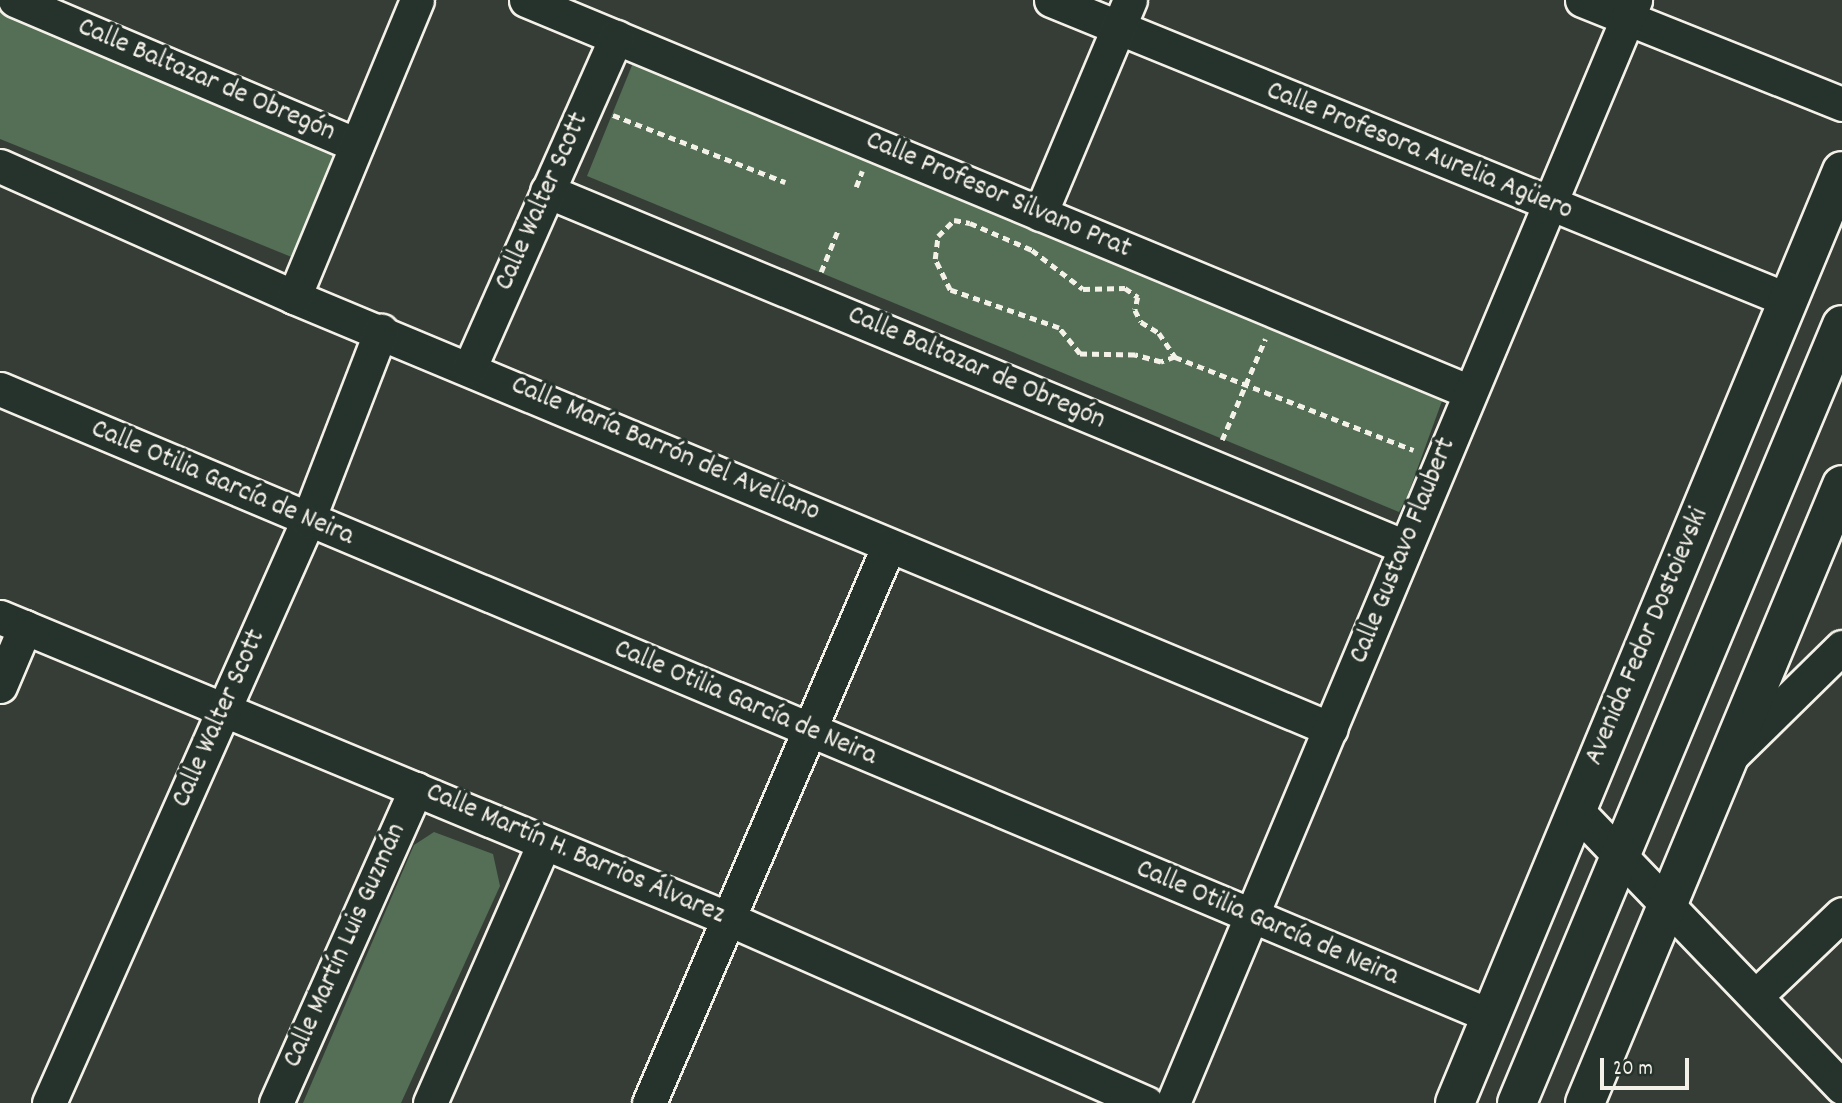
<!DOCTYPE html>
<meta charset="utf-8">
<style>
body{margin:0}
#map{position:relative;width:1842px;height:1103px;overflow:hidden;background:#353d36;font-family:Dekko,sans-serif}
div>[style]{position:absolute}
.green>*{inset:0;background:#546f56}
.path>*{height:4.5px;margin-top:-2.25px;transform-origin:0;background:repeating-linear-gradient(90deg,#f4f1e8 0 7px,transparent 0 12px)}
.roads{filter:drop-shadow(2px 0 #f4f1e8) drop-shadow(-2px 0 #f4f1e8) drop-shadow(0 2px #f4f1e8) drop-shadow(0 -2px #f4f1e8)}
.street>*{height:33px;margin:-16.5px;padding:0 16.5px;transform-origin:16.5px;border-radius:16.5px;background:#26332d}
.secondary>*{height:38px;margin:-19px;padding:0 19px;transform-origin:19px;border-radius:19px;background:#26332d}
span{translate:-50% -50%;white-space:nowrap;text-align:center;line-height:1.15;-webkit-text-stroke:7px #26332d;paint-order:stroke}
.street-label{font-size:28px;color:#f4f1e8}
.scale{position:absolute;left:1600px;top:1058px;width:89px;height:32px;box-sizing:border-box;border:4px solid #f4f1e8;border-top:0;padding-left:9px;font-size:21px;line-height:24px;white-space:nowrap;color:#f4f1e8;-webkit-text-stroke:5px #26332d;paint-order:stroke}
</style>
<div id="map">
<div class="green">
<div style="clip-path:polygon(0 6px,342px 147px,294px 258px,0 139px)"></div>
<div style="clip-path:polygon(635px 58px,1442px 401px,1407px 497px,1399px 512px,587px 176px)"></div>
<div style="clip-path:polygon(434px 832px,493px 854px,500px 886px,401px 1103px,303px 1103px,414px 845px)"></div>
</div>
<div class="path">
<div style="left:613px;top:115px;width:185px;rotate:21.3deg"></div>
<div style="left:856px;top:187px;width:17px;rotate:-69deg"></div>
<div style="left:821px;top:272px;width:45px;rotate:-68deg"></div>
<div style="left:1175px;top:357px;width:15px;rotate:160deg"></div>
<div style="left:1161px;top:362px;width:27px;rotate:-165deg"></div>
<div style="left:1135px;top:355px;width:55px;rotate:-179deg"></div>
<div style="left:1080px;top:354px;width:33px;rotate:-129deg"></div>
<div style="left:1059px;top:328px;width:115px;rotate:-160.8deg"></div>
<div style="left:950px;top:290px;width:34px;rotate:-116deg"></div>
<div style="left:935px;top:259px;width:23px;rotate:-83deg"></div>
<div style="left:938px;top:236px;width:23px;rotate:-45deg"></div>
<div style="left:954px;top:220px;width:16px;rotate:11deg"></div>
<div style="left:970px;top:223px;width:68px;rotate:23.5deg"></div>
<div style="left:1032px;top:250px;width:64px;rotate:37.4deg"></div>
<div style="left:1083px;top:289px;width:42px;rotate:-1.4deg"></div>
<div style="left:1125px;top:288px;width:16px;rotate:35deg"></div>
<div style="left:1138px;top:297px;width:13px;rotate:103deg"></div>
<div style="left:1135px;top:310px;width:13px;rotate:63deg"></div>
<div style="left:1141px;top:322px;width:21px;rotate:31deg"></div>
<div style="left:1159px;top:333px;width:29px;rotate:56deg"></div>
<div style="left:1175px;top:357px;width:256px;rotate:21.3deg"></div>
<div style="left:1222px;top:440px;width:110px;rotate:-66.9deg"></div>
</div>
<div class="roads">
<div class="street">
<div style="left:15px;top:0;width:371px;rotate:23deg"></div>
<div style="left:526px;top:0;width:1022px;rotate:22.55deg"></div>
<div style="left:1051px;top:0;width:796px;rotate:22.15deg"></div>
<div style="left:1582px;top:0;width:280px;rotate:21.8deg"></div>
<div style="left:0;top:166px;width:322px;rotate:24deg"></div>
<div style="left:294px;top:297px;width:1123px;rotate:22.62deg"></div>
<div style="left:547px;top:191px;width:929px;rotate:22.53deg"></div>
<div style="left:1040px;top:214px;width:232px;rotate:-67.2deg"></div>
<div style="left:294px;top:297px;width:321px;rotate:-67.5deg"></div>
<div style="left:470px;top:367px;width:361px;rotate:-66.1deg"></div>
<div style="left:0;top:389px;width:1617px;rotate:22.81deg"></div>
<div style="left:0;top:617px;width:791px;rotate:22.51deg"></div>
<div style="left:731px;top:920px;width:454px;rotate:23.8deg"></div>
<div style="left:0;top:686px;width:64px;rotate:-67deg"></div>
<div style="left:1732px;top:755px;width:154px;rotate:-44.5deg"></div>
<div style="left:1576px;top:810px;width:384px;rotate:46.2deg"></div>
<div style="left:1757px;top:995px;width:117px;rotate:-43.6deg"></div>
<div style="left:49px;top:1103px;width:638px;rotate:-66.05deg"></div>
<div style="left:308px;top:520px;width:203px;rotate:-68.9deg"></div>
<div style="left:276px;top:1103px;width:344px;rotate:-66deg"></div>
<div style="left:430px;top:1103px;width:284px;rotate:-66.3deg"></div>
<div style="left:649px;top:1103px;width:607px;rotate:-66.73deg"></div>
<div style="left:1173px;top:1103px;width:1196px;rotate:-67.27deg"></div>
</div>
<div class="secondary">
<div style="left:1455px;top:1103px;width:1009px;rotate:-67.45deg"></div>
<div style="left:1517px;top:1103px;width:843px;rotate:-67.33deg"></div>
<div style="left:1585px;top:1103px;width:669px;rotate:-67.42deg"></div>
</div>
</div>
<div class="street-label">
<span style="left:206px;top:81px;rotate:23deg">Calle Baltazar de Obregón</span>
<span style="left:1419px;top:152px;rotate:22deg">Calle Profesora Aurelia Agüero</span>
<span style="left:998px;top:196px;rotate:23deg">Calle Profesor Silvano Prat</span>
<span style="left:543px;top:202px;rotate:-66deg">Calle Walter Scott</span>
<span style="left:976px;top:369px;rotate:23deg">Calle Baltazar de Obregón</span>
<span style="left:665px;top:450px;rotate:23deg">Calle María Barrón del Avellano</span>
<span style="left:222px;top:484px;rotate:23deg">Calle Otilia García de Neira</span>
<span style="left:1404px;top:551px;rotate:-68deg">Calle Gustavo Flaubert</span>
<span style="left:1648px;top:637px;rotate:-67deg">Avenida Fedor Dostoievski</span>
<span style="left:745px;top:704px;rotate:23deg">Calle Otilia García de Neira</span>
<span style="left:220px;top:719px;rotate:-66deg">Calle Walter Scott</span>
<span style="left:575px;top:855px;rotate:23deg">Calle Martín H. Barrios Álvarez</span>
<span style="left:1267px;top:924px;rotate:23deg">Calle Otilia García de Neira</span>
<span style="left:346px;top:946px;rotate:-66deg">Calle Martín Luis Guzmán</span>
</div>
<div class="scale">20 m</div>
</div>
